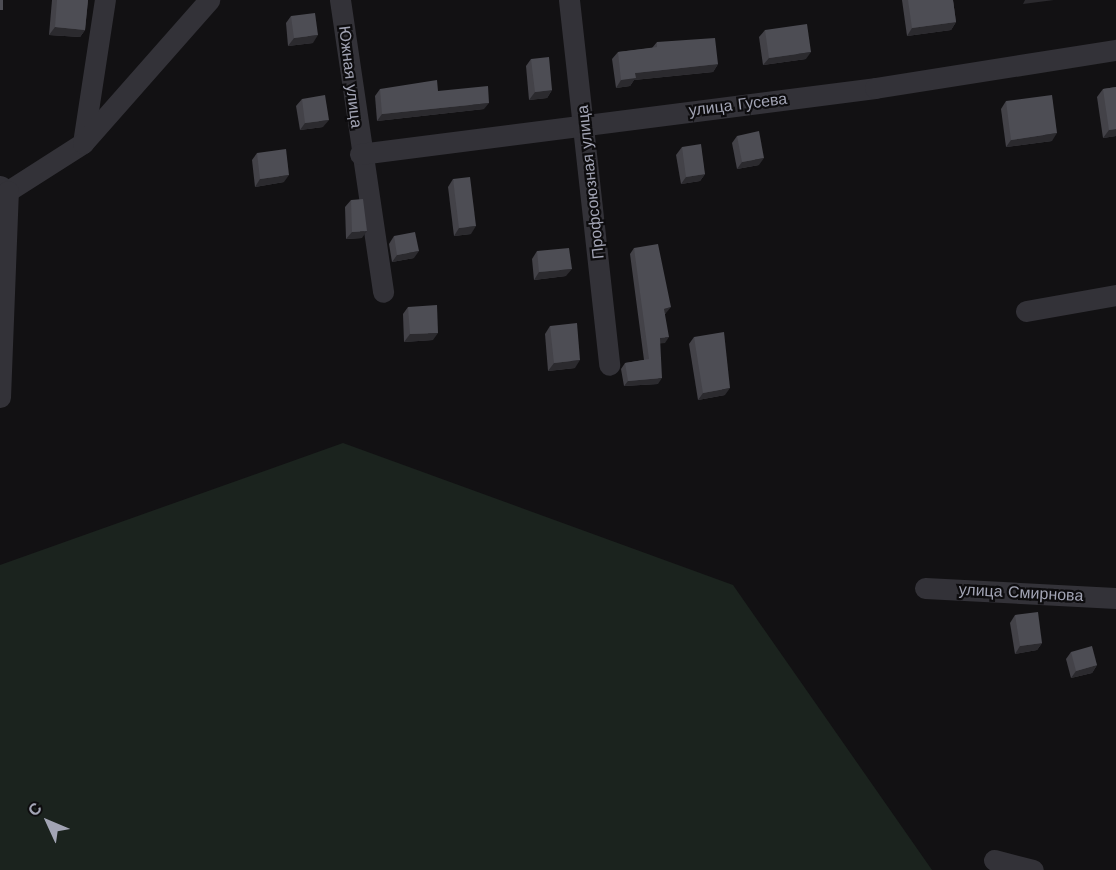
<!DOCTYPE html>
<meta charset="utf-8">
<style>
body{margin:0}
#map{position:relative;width:1116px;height:870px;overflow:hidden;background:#121113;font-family:"Work Sans",sans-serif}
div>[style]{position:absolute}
.green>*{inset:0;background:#1b231e}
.minor>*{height:21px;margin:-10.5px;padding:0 10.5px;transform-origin:10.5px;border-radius:10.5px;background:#333238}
.wall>*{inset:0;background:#434248}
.shaded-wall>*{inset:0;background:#2b2a2e}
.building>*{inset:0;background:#4d4d54}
span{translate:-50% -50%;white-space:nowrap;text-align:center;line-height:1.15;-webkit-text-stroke:4.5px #0d0c0e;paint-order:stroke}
.street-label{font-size:16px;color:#a2a4b4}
.north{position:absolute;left:18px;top:792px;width:60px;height:60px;-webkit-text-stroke:4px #0d0c0e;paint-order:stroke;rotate:314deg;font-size:16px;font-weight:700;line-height:24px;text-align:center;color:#a2a4b4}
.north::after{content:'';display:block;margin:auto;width:21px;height:27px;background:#a2a4b4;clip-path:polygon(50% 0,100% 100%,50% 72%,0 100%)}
</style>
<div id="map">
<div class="green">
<div style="clip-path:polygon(343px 443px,733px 585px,932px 870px,0 870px,0 565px)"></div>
</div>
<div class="minor">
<div style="left:340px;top:0;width:295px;rotate:81.6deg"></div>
<div style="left:569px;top:0;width:367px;rotate:83.7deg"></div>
<div style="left:83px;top:143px;width:145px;rotate:-81.3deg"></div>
<div style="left:360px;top:154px;width:519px;rotate:-7.3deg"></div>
<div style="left:875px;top:88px;width:244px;rotate:-9deg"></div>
<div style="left:0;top:186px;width:9px;rotate:32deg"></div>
<div style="left:8px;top:191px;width:89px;rotate:-32.6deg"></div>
<div style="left:83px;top:143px;width:191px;rotate:-48.6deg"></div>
<div style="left:1026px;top:311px;width:91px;rotate:-10.1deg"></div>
<div style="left:0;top:397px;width:206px;rotate:-87.8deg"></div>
<div style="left:925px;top:588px;width:191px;rotate:3deg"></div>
<div style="left:994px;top:860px;width:40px;rotate:14.4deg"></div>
</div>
<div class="wall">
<div style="clip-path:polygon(52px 0,88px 0,85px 30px,80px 37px,49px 35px)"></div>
<div style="clip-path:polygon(902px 0,953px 0,956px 22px,951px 30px,907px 36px)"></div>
<div style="clip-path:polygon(291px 16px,313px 43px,288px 46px,286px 23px)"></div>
<div style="clip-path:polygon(765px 30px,806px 59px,763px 65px,759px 37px)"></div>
<div style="clip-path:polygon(657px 42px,718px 64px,713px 72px,634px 80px,630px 86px,616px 88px,612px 59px,618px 52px,652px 48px)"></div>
<div style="clip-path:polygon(531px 59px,552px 90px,547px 98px,529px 100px,526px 66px)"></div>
<div style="clip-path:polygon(1116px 87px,1116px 136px,1103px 138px,1097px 97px,1103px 89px)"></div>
<div style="clip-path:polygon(380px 89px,438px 91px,484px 109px,377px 121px,375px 96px)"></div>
<div style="clip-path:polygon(302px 99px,323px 127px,300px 130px,296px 106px)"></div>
<div style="clip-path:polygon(1006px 101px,1052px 141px,1006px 147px,1001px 109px)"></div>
<div style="clip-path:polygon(737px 136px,759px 165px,737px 169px,732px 143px)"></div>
<div style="clip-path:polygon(682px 147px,705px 174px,700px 181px,681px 184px,676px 155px)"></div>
<div style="clip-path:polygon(257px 153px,284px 182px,255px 187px,252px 160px)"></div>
<div style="clip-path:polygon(453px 179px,471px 234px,454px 236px,448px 187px)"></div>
<div style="clip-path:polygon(351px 200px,362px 238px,346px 239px,345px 207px)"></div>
<div style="clip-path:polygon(394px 236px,414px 258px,392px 262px,389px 244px)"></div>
<div style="clip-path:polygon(634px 248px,666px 313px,665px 314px,665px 343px,660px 343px,658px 384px,624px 386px,621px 369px,625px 363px,644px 360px,630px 254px)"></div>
<div style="clip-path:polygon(537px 251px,566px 276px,534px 280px,532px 259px)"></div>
<div style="clip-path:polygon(408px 307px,433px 340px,404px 342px,403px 314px)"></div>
<div style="clip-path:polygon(550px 326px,575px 368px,548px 371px,545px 334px)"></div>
<div style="clip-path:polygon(694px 337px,725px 395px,698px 400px,689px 344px)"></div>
<div style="clip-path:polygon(1015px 615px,1042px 643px,1037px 650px,1015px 654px,1010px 623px)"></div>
<div style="clip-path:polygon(1071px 652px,1097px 665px,1092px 673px,1071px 678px,1066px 659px)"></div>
</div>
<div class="shaded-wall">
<div style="clip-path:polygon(1025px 0,1054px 0,1023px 4px)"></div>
<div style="clip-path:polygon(956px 22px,951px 30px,907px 36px,912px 28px)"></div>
<div style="clip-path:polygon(55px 27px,85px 30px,80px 37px,49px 35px)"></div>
<div style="clip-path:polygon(318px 35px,313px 43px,288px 46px,294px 38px)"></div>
<div style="clip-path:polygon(811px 52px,806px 59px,763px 65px,769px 58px)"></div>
<div style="clip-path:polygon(718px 64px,713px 72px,634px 80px,630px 86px,616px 88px,621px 80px,635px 73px)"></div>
<div style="clip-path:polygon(552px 90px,547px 98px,529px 100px,535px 92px)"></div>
<div style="clip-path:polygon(489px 103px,484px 109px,377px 121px,382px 114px)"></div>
<div style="clip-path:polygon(329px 120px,323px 127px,300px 130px,305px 123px)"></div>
<div style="clip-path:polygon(1116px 129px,1116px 136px,1103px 138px,1109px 130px)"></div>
<div style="clip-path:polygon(1057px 133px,1052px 141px,1006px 147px,1011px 140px)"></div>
<div style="clip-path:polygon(764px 158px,759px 165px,737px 169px,742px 162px)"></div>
<div style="clip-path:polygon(705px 174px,700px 181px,681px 184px,686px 177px)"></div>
<div style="clip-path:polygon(289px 175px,284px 182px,255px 187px,260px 179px)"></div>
<div style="clip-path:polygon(476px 226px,471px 234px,454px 236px,459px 228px)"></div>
<div style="clip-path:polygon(367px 231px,362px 238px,346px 239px,352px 232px)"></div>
<div style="clip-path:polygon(419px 251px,414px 258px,392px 262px,397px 255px)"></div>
<div style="clip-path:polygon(572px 269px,566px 276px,534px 280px,539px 272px)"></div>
<div style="clip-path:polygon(671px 307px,666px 313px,660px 314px,664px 309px)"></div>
<div style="clip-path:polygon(438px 333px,433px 340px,404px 342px,410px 334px)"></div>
<div style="clip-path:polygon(669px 337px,665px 343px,656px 344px,660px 338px)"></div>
<div style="clip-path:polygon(580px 360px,575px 368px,548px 371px,554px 363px)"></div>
<div style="clip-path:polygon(662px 378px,658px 384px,624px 386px,628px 381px)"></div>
<div style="clip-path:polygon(730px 388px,725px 395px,698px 400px,703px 393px)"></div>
<div style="clip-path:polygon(1042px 643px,1037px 650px,1015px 654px,1020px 646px)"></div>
<div style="clip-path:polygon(1097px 665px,1092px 673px,1071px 678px,1076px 671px)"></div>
</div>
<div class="building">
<div style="clip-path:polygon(0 0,3px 0,3px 10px,0 10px)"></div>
<div style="clip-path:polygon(57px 0,88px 0,85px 30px,55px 27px)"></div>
<div style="clip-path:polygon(908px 0,953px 0,956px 22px,912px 28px)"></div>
<div style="clip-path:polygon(315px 13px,318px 35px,294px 38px,291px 16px)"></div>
<div style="clip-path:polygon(807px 24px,811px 52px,769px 58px,765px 30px)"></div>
<div style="clip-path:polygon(715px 38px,718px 64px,635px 73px,636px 78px,621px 80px,618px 52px,657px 47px,657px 42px)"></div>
<div style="clip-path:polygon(549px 57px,552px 90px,535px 92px,531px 59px)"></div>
<div style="clip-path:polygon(437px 80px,438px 91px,488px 86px,489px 103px,382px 114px,380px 89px)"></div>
<div style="clip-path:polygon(1116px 87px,1116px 129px,1109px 130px,1103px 89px)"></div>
<div style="clip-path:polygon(325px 95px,329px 120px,305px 123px,302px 99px)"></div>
<div style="clip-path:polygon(1052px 95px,1057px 133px,1011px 140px,1006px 101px)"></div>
<div style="clip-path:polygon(759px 131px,764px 158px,742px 162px,737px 136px)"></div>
<div style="clip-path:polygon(701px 144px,705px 174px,686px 177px,682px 147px)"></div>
<div style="clip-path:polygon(286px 149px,289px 175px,260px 179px,257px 153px)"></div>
<div style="clip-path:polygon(470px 177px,476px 226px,459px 228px,453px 179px)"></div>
<div style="clip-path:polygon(363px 199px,367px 231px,352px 232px,351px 200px)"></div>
<div style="clip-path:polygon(415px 232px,419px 251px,397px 255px,394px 236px)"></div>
<div style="clip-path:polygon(658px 244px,671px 307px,664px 309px,669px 337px,660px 338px,662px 378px,628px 381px,625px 363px,649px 359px,634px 248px)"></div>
<div style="clip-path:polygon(569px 248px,572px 269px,539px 272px,537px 251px)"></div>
<div style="clip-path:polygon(437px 305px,438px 333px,410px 334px,408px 307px)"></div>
<div style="clip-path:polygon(577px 323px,580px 360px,554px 363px,550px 326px)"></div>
<div style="clip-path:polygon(724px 332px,730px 388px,703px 393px,694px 337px)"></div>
<div style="clip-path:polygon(1038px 612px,1042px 643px,1020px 646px,1015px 615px)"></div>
<div style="clip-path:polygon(1092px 646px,1097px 665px,1076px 671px,1071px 652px)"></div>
</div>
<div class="street-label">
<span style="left:350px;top:77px;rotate:83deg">Южная улица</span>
<span style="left:738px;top:105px;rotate:-7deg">улица Гусева</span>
<span style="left:591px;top:182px;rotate:-96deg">Профсоюзная улица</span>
<span style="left:1021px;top:593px;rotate:3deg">улица Смирнова</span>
</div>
<div class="north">С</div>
</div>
